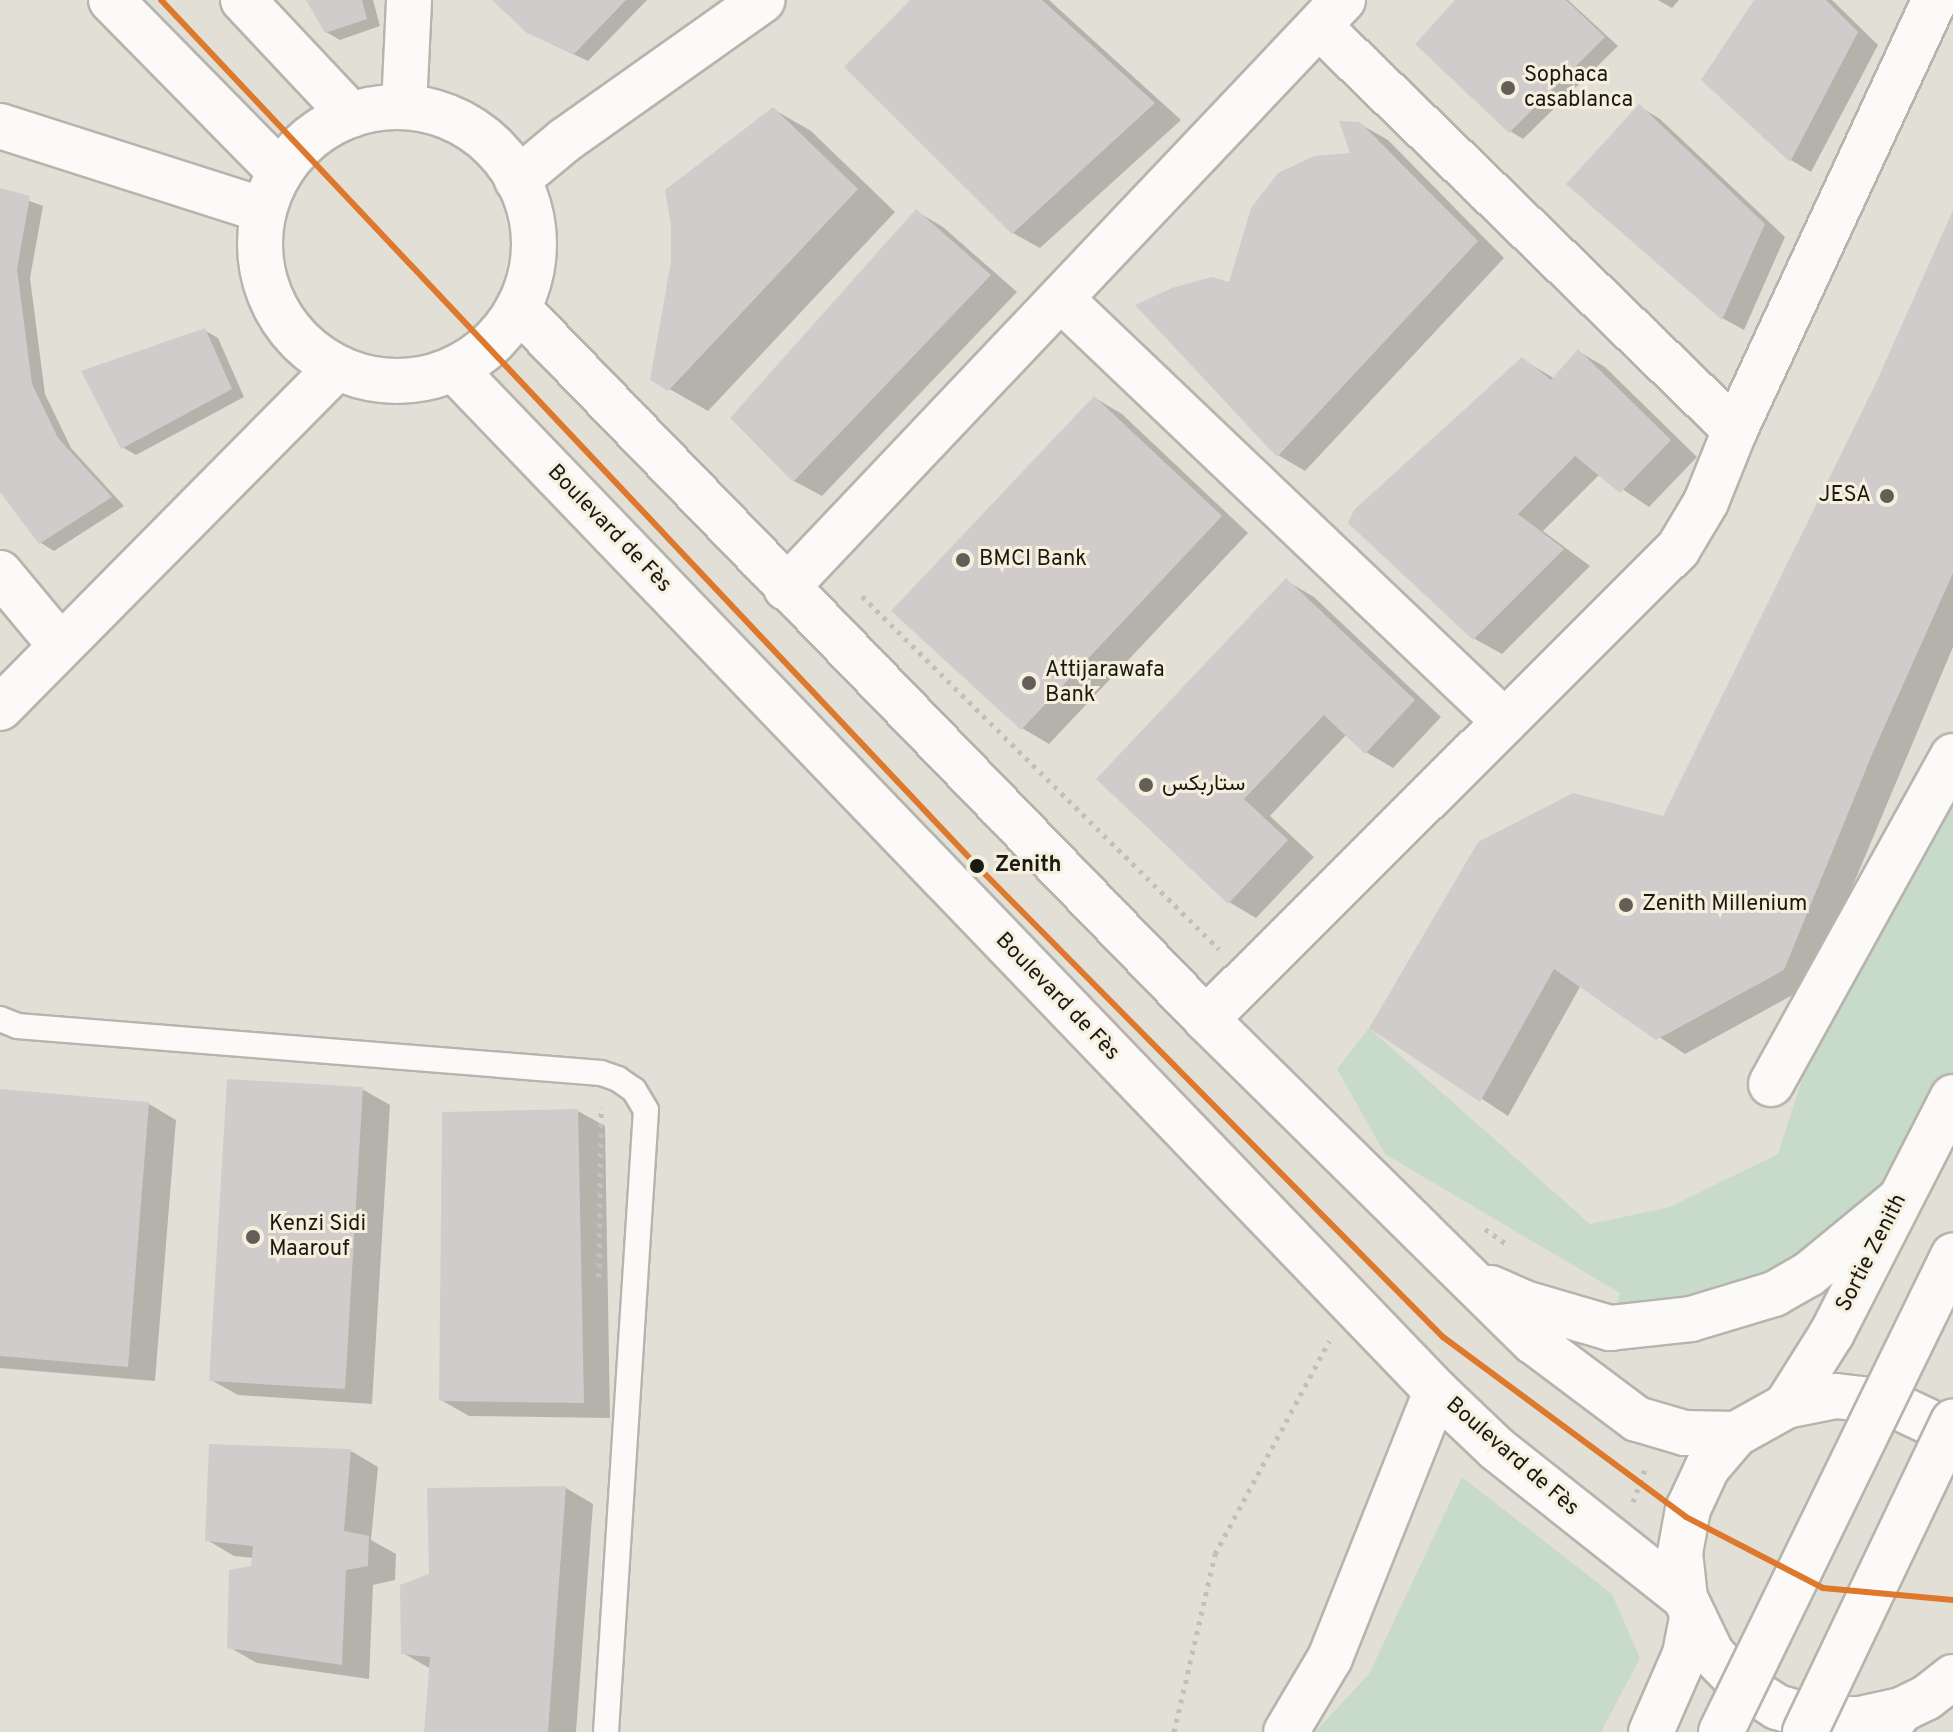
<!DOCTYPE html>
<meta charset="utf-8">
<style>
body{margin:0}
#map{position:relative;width:1953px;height:1732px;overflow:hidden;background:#e2e0d6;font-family:Overpass,Vazirmatn,sans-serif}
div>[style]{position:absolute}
.green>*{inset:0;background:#c8dac9}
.shadow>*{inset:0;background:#0003}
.building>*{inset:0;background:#cfcccb}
.path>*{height:5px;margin-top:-2.5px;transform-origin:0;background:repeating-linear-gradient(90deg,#c1c0bc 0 4px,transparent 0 10px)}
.roads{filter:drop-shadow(2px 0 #b6b4ac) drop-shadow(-2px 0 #b6b4ac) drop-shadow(0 2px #b6b4ac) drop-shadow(0 -2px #b6b4ac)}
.lane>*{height:24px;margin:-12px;padding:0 12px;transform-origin:12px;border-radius:12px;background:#fbfaf9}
.street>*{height:44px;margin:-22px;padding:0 22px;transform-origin:22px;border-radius:22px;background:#fbfaf9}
.secondary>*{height:44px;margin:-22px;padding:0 22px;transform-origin:22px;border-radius:22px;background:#fbfaf9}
.secondary>.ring{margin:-22px;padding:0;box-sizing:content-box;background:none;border:44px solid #fbfaf9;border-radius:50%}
.bridges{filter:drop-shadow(2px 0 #b6b4ac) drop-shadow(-2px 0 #b6b4ac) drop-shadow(0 2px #b6b4ac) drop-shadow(0 -2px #b6b4ac)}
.highway-bridge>*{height:44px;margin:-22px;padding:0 22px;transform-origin:22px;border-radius:22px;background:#fbfaf9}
.tram-1>*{height:6px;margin:-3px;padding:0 3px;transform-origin:3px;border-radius:3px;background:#dd782d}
.dots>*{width:22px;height:22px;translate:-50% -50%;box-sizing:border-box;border:4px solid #f5f0dd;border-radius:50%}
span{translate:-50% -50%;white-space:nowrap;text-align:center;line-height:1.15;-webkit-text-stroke:6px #f5f0dd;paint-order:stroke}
.poi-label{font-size:22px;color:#1b1913}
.left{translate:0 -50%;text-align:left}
.right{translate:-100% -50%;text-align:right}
.street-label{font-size:22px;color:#1b1913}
.stop-label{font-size:22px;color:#1b1913;font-weight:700}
</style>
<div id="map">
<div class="green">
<div style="clip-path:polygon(1953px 786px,1953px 1086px,1898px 1201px,1748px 1302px,1610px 1328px,1620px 1293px,1385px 1154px,1337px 1069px,1369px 1028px,1590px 1224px,1670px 1207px,1778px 1154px,1819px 1027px,1866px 958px)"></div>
<div style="clip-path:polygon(1462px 1477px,1612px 1594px,1640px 1658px,1601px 1732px,1315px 1732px,1369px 1674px)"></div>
</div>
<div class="shadow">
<div style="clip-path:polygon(308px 0,373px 0,380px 26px,340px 40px,326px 32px)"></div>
<div style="clip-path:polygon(495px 0,647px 0,588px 61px,543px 40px)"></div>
<div style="clip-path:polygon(913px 0,1049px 0,1181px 120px,1040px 248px,1013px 233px)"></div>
<div style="clip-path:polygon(1458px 0,1568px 0,1618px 46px,1523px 139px,1510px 131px)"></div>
<div style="clip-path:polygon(1658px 0,1679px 0,1672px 8px)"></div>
<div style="clip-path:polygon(1757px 0,1832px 0,1878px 45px,1811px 172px,1791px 160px,1703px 79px)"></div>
<div style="clip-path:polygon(1640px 107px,1660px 119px,1785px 237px,1744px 330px,1724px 319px,1568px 184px)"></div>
<div style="clip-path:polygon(773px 109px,811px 131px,895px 212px,708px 411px,652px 379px)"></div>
<div style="clip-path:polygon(1360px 124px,1388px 140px,1504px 258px,1305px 471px,1278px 455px,1231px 285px,1353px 155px)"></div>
<div style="clip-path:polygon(0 190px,43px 206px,30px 278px,45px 394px,71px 448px,124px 506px,54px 551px,41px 543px,0 488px)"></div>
<div style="clip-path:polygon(916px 211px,943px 227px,1017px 292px,822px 496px,794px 481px,733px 418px)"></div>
<div style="clip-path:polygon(1953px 215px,1953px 647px,1811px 985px,1685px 1054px,1581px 985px,1508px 1116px,1372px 1027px,1664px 818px,1877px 386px)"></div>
<div style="clip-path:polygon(204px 330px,218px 338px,244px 397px,136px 455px,122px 447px)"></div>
<div style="clip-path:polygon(1578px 351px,1605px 367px,1697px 457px,1649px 507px,1600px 474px,1543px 531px,1590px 566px,1502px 654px,1475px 639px,1350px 522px,1522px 359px,1555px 379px)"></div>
<div style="clip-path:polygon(1095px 398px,1122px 414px,1248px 533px,1049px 744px,1022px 728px)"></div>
<div style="clip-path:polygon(1287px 581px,1314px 597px,1441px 717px,1393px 768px,1366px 752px,1347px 734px,1270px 816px,1314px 857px,1256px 918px,1229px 902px,1099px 779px)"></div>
<div style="clip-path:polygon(362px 1089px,390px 1105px,372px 1404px,238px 1395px,211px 1380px)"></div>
<div style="clip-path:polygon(0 1091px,149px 1104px,176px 1120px,155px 1381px,0 1368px)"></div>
<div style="clip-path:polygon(578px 1111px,605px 1126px,610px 1418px,469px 1416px,441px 1400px)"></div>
<div style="clip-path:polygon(211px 1446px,351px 1451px,378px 1467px,371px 1540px,396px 1554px,395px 1580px,373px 1585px,369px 1679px,257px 1663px,229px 1647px,254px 1558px,234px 1556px,207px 1540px)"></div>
<div style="clip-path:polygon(566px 1488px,593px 1504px,576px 1732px,426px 1732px,431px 1669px,403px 1653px,431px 1576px)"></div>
</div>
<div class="building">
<div style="clip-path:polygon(306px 0,362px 0,367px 19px,325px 33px)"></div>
<div style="clip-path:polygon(492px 0,626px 0,574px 54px,527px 33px)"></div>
<div style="clip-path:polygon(910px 0,1042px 0,1155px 103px,1012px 234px,844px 67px)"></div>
<div style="clip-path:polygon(1455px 0,1566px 0,1605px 37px,1509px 133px,1415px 44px)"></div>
<div style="clip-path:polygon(1754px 0,1826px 0,1858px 32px,1790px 162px,1701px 80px)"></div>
<div style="clip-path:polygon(1639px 104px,1765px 224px,1722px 320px,1566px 184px)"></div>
<div style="clip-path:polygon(773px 107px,858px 189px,668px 391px,650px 380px,671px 261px,671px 225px,665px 190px)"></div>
<div style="clip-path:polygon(1339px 121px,1360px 122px,1478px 241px,1277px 457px,1135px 305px,1172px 288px,1212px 277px,1229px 282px,1251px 208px,1278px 173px,1314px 156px,1350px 153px)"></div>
<div style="clip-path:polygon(0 188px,30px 196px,17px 269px,32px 384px,58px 438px,112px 497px,39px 544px,0 492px)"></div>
<div style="clip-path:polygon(916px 209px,991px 275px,793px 482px,730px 418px)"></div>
<div style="clip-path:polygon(1953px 210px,1953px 573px,1873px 752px,1784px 970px,1656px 1040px,1554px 969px,1480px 1102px,1369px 1028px,1478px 842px,1573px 793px,1663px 816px,1875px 385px)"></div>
<div style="clip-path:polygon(205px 328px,232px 389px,121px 449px,81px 371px)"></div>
<div style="clip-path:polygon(1578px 349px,1671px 440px,1620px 493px,1575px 456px,1518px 514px,1564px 549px,1473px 640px,1348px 523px,1354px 510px,1522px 357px,1551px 380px)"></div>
<div style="clip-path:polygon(1094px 396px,1222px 516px,1021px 730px,891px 611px)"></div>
<div style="clip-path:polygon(1286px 578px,1415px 700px,1365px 754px,1324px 715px,1244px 799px,1288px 840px,1228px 904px,1096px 779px)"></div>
<div style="clip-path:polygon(227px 1079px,363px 1087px,345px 1389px,209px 1381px)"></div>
<div style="clip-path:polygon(0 1089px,149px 1102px,128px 1367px,0 1356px)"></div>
<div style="clip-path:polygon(578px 1109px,584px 1403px,439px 1401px,442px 1112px)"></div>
<div style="clip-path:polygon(209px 1444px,351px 1449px,344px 1531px,369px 1536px,368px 1566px,346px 1570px,342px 1665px,227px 1648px,229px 1570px,251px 1566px,253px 1546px,205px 1541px)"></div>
<div style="clip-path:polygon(566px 1486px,548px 1732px,424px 1732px,430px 1657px,401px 1654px,400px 1585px,429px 1574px,427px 1488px)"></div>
</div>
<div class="path">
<div style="left:862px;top:596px;width:502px;rotate:44.68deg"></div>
<div style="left:1485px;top:1229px;width:29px;rotate:35deg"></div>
<div style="left:599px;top:1277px;width:170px;rotate:-89.3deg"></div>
<div style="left:1633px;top:1502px;width:38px;rotate:-70deg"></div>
<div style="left:1174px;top:1732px;width:183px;rotate:-77deg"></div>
<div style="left:1215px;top:1554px;width:242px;rotate:-61.8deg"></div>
</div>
<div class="roads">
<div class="lane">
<div style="left:0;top:1019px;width:18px;rotate:22deg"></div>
<div style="left:17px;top:1026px;width:586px;rotate:4.6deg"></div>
<div style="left:601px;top:1073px;width:18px;rotate:19deg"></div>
<div style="left:618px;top:1079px;width:19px;rotate:35deg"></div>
<div style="left:634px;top:1090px;width:23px;rotate:59deg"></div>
<div style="left:646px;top:1110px;width:623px;rotate:93.68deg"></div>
</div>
<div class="street">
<div style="left:1319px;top:26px;width:580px;rotate:44.16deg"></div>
<div style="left:404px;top:107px;width:107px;rotate:-87.3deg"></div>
<div style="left:0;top:126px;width:277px;rotate:17.7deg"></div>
<div style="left:517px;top:180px;width:62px;rotate:-39.8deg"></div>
<div style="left:565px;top:140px;width:242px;rotate:-35.3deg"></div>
<div style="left:1061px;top:299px;width:613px;rotate:43.61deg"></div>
<div style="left:0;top:573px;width:94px;rotate:50.2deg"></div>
<div style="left:786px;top:588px;width:810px;rotate:-46.55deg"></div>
<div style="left:0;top:708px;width:479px;rotate:-45.3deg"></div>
<div style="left:1206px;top:1019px;width:666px;rotate:-44.88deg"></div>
<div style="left:1678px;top:549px;width:55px;rotate:-59.2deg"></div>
<div style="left:1706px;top:502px;width:78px;rotate:-68.1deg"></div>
<div style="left:1735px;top:430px;width:474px;rotate:-65.1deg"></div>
<div style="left:1771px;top:1084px;width:375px;rotate:-61deg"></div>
</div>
<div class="secondary">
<div style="left:111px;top:0;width:241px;rotate:45.5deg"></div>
<div style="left:243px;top:0;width:158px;rotate:46.8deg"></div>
<div class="ring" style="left:260px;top:107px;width:230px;height:230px"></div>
<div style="left:518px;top:308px;width:989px;rotate:45.94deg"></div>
<div style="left:1206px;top:1019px;width:460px;rotate:44.6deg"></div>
<div style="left:1534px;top:1342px;width:129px;rotate:36.8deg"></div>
<div style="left:1637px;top:1419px;width:50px;rotate:16.3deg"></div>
<div style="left:1685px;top:1433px;width:51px;rotate:1.1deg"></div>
<div style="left:454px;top:369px;width:1417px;rotate:46.14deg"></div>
<div style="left:1436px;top:1391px;width:84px;rotate:43.6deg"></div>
<div style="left:1497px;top:1449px;width:240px;rotate:38.4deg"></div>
<div style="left:1491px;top:1288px;width:36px;rotate:24deg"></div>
<div style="left:1524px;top:1303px;width:90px;rotate:16.2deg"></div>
<div style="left:1610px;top:1328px;width:81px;rotate:-6.3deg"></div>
<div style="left:1691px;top:1319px;width:87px;rotate:-16.8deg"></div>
<div style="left:1774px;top:1294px;width:40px;rotate:-29.7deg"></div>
<div style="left:1809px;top:1274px;width:115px;rotate:-39.4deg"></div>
<div style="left:1786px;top:1406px;width:86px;rotate:-57.8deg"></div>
<div style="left:1832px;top:1333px;width:265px;rotate:-62.9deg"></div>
<div style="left:1901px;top:1710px;width:42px;rotate:167.6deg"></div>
<div style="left:1860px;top:1719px;width:42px;rotate:180deg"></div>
<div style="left:1818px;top:1719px;width:43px;rotate:-163.7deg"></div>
<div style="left:1777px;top:1707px;width:43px;rotate:-147.4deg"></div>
<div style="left:1741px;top:1684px;width:42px;rotate:-134deg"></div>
<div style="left:1712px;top:1654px;width:62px;rotate:-115.7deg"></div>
<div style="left:1685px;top:1598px;width:45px;rotate:-96.3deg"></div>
<div style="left:1680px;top:1553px;width:45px;rotate:-79.7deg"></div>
<div style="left:1688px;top:1509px;width:45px;rotate:-65.1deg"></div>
<div style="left:1707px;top:1468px;width:45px;rotate:-49.5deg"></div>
<div style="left:1736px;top:1434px;width:57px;rotate:-29.2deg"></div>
<div style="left:1786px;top:1406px;width:51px;rotate:-11.3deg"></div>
<div style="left:1836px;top:1396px;width:51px;rotate:6.7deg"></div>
<div style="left:1887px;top:1402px;width:52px;rotate:25.1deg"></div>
<div style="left:1934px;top:1424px;width:26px;rotate:43deg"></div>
<div style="left:1286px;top:1732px;width:86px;rotate:-59.3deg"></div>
<div style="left:1330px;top:1658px;width:287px;rotate:-68.3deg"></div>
<div style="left:1651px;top:1732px;width:85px;rotate:-66.4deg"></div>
<div style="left:1685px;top:1654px;width:38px;rotate:-79deg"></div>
<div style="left:1884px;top:1732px;width:28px;rotate:-52deg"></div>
<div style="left:1901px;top:1710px;width:28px;rotate:-26deg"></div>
<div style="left:1926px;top:1698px;width:34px;rotate:-38deg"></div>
</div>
</div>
<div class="bridges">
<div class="highway-bridge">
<div style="left:1721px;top:1732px;width:530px;rotate:-64.02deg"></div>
<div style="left:1805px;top:1732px;width:344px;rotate:-64.5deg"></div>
</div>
</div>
<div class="tram-1">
<div style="left:161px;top:0;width:1190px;rotate:46.7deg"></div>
<div style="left:977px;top:866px;width:663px;rotate:45.31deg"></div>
<div style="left:1443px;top:1337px;width:302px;rotate:36.5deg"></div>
<div style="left:1686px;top:1517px;width:154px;rotate:27.4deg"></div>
<div style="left:1823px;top:1588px;width:131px;rotate:5.3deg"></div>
</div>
<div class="dots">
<div style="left:1508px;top:88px;background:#615f57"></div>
<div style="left:1887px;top:496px;background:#615f57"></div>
<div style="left:963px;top:560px;background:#615f57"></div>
<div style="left:1029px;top:683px;background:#615f57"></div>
<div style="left:1146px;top:785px;background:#615f57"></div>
<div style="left:977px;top:866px;background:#1b1913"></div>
<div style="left:1626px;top:905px;background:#615f57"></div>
<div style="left:253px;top:1237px;background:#615f57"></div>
</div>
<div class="poi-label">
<span class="left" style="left:1524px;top:88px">Sophaca<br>casablanca</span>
<span class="right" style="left:1871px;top:496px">JESA</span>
<span class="left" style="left:979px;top:560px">BMCI Bank</span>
<span class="left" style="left:1045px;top:683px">Attijarawafa<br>Bank</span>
<span class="left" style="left:1162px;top:785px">ستاربكس</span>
<span class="left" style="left:1642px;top:905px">Zenith Millenium</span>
<span class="left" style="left:269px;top:1237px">Kenzi Sidi<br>Maarouf</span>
</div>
<div class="street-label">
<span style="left:609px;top:529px;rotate:46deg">Boulevard de Fès</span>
<span style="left:1057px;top:997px;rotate:46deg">Boulevard de Fès</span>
<span style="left:1872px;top:1253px;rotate:-63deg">Sortie Zenith</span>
<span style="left:1512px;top:1457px;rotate:41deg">Boulevard de Fès</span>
</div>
<div class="stop-label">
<span class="left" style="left:995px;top:866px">Zenith</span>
</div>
</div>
